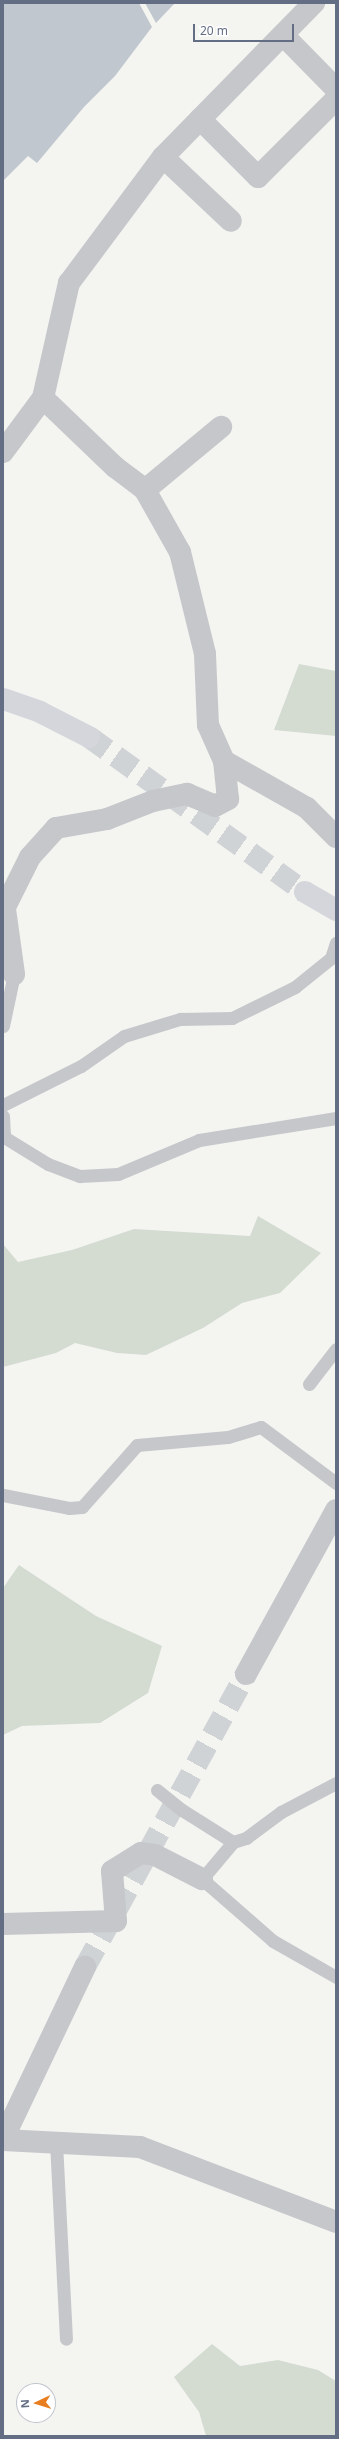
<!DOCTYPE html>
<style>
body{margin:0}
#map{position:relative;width:339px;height:2439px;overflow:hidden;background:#f4f5f1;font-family:"Noto Sans",sans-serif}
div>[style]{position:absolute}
.green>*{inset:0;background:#d4dcd2}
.water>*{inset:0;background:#c1c7cf}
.street-tunnel>*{height:22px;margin-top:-11px;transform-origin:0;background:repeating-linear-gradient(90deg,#d0d3d6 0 22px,transparent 0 33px)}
.secondary-tunnel>*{height:22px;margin-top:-11px;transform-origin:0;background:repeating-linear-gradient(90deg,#d0d3d6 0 22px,transparent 0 33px)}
.lane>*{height:13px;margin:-6.5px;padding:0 6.5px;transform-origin:6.5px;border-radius:6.5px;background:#c5c7cb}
.street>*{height:22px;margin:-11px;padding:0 11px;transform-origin:11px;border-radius:11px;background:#c5c7cb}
.secondary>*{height:22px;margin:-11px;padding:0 11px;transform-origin:11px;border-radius:11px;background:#d4d6dc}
span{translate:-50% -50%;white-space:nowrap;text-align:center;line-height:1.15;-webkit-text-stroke:4px #fff;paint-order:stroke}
.frame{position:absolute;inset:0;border:4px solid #636d83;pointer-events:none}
.north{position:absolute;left:16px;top:2383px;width:40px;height:40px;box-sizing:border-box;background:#fff;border:1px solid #c1c5cd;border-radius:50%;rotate:266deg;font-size:11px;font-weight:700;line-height:16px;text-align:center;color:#636d83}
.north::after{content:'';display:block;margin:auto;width:14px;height:18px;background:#e87e1f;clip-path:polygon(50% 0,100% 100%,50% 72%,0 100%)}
.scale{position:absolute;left:193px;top:24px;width:101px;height:18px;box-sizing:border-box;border:2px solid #636d83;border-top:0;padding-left:5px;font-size:12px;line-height:14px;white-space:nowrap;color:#636d83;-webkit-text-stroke:3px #fff;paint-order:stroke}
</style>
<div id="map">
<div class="green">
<div style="clip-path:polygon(299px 664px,336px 671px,336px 736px,274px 730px)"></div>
<div style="clip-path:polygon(258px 1216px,321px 1253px,280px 1293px,242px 1303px,203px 1328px,146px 1355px,117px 1353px,75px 1343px,56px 1353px,3px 1367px,3px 1244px,18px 1262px,72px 1250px,134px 1229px,250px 1236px)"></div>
<div style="clip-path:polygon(19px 1565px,96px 1616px,162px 1646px,148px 1693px,100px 1723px,22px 1726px,3px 1735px,3px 1588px)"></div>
<div style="clip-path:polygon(212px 2344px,240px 2366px,278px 2360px,318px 2370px,336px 2381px,336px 2436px,206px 2436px,199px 2412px,174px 2377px)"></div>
</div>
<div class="water">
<div style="clip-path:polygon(3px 3px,139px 3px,152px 27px,115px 76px,84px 107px,37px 163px,28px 156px,3px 181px)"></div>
<div style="clip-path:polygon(145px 3px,175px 3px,156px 23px)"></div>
</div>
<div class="street-tunnel">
<div style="left:85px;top:1967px;width:334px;rotate:-61.2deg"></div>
</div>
<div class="secondary-tunnel">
<div style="left:89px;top:737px;width:266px;rotate:35.7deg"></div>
</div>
<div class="lane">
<div style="left:3px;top:1026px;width:53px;rotate:-78.1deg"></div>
<div style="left:3px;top:1105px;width:87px;rotate:-26.6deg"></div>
<div style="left:81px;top:1066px;width:52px;rotate:-34.9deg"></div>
<div style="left:124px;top:1036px;width:59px;rotate:-16.9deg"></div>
<div style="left:180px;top:1019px;width:52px;rotate:-1.1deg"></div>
<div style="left:232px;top:1018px;width:70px;rotate:-26.2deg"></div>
<div style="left:295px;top:987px;width:46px;rotate:-38.9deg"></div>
<div style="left:331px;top:958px;width:16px;rotate:-72deg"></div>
<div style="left:3px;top:1116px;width:21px;rotate:87deg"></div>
<div style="left:4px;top:1137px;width:52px;rotate:31.5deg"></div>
<div style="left:48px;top:1164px;width:34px;rotate:21deg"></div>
<div style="left:80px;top:1176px;width:38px;rotate:-3deg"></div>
<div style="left:118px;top:1174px;width:88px;rotate:-22.8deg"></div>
<div style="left:199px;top:1140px;width:139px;rotate:-9.1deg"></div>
<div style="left:309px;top:1384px;width:44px;rotate:-52.4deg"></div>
<div style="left:3px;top:1495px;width:67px;rotate:11.1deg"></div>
<div style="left:69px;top:1508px;width:13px;rotate:-4deg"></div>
<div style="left:82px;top:1507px;width:83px;rotate:-48.4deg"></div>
<div style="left:137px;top:1445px;width:91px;rotate:-5deg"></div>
<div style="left:228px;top:1437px;width:34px;rotate:-17deg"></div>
<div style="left:261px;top:1427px;width:94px;rotate:36.7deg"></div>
<div style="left:157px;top:1790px;width:32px;rotate:39deg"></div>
<div style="left:182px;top:1810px;width:60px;rotate:32.1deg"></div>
<div style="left:233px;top:1842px;width:14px;rotate:-17deg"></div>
<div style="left:246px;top:1838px;width:44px;rotate:-36.6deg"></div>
<div style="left:281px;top:1812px;width:62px;rotate:-27.8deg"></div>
<div style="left:233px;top:1842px;width:48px;rotate:130deg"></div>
<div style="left:202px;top:1879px;width:94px;rotate:41.1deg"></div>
<div style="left:273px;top:1941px;width:73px;rotate:29.7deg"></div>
<div style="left:56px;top:2142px;width:197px;rotate:87.1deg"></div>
</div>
<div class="street">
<div style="left:283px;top:35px;width:76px;rotate:45.5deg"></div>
<div style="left:200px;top:119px;width:82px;rotate:45deg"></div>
<div style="left:258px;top:177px;width:110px;rotate:-45deg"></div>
<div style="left:163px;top:157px;width:93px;rotate:43.3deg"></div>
<div style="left:43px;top:398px;width:100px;rotate:43.8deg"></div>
<div style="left:115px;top:467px;width:38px;rotate:37deg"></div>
<div style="left:145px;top:490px;width:71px;rotate:60.6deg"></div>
<div style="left:180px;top:552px;width:105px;rotate:76.2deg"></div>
<div style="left:205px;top:654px;width:71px;rotate:87.6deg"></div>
<div style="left:208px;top:725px;width:39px;rotate:66deg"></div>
<div style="left:224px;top:761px;width:95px;rotate:29.5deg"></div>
<div style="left:307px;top:808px;width:41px;rotate:45deg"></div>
<div style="left:3px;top:452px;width:67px;rotate:-53.5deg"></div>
<div style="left:43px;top:398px;width:118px;rotate:-77.3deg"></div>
<div style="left:69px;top:283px;width:157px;rotate:-53.3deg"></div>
<div style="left:163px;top:157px;width:216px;rotate:-45.6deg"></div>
<div style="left:145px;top:490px;width:99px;rotate:-39.7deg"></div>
<div style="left:5px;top:909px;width:66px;rotate:82.1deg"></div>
<div style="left:3px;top:911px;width:60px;rotate:-63.4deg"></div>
<div style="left:30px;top:857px;width:39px;rotate:-48deg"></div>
<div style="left:56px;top:828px;width:52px;rotate:-10deg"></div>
<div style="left:107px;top:819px;width:49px;rotate:-21.4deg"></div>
<div style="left:153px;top:801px;width:35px;rotate:-12deg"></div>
<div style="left:187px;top:794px;width:30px;rotate:23deg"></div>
<div style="left:215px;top:806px;width:15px;rotate:-28deg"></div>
<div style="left:228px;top:799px;width:38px;rotate:-96deg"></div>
<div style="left:246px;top:1674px;width:187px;rotate:-61.2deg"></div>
<div style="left:3px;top:1924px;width:113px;rotate:-1.5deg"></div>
<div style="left:116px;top:1921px;width:50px;rotate:-94.6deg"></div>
<div style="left:112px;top:1871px;width:34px;rotate:-32deg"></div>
<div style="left:141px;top:1853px;width:14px;rotate:8deg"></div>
<div style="left:155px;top:1855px;width:53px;rotate:27.1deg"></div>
<div style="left:3px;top:2139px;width:191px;rotate:-64.5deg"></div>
<div style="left:3px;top:2140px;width:137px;rotate:2.9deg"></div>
<div style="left:140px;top:2147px;width:210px;rotate:20.9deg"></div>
</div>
<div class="secondary">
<div style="left:3px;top:699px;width:39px;rotate:19deg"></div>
<div style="left:40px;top:712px;width:55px;rotate:27deg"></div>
<div style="left:305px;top:892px;width:36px;rotate:30deg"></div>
</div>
<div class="frame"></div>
<div class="north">N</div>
<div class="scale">20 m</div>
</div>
